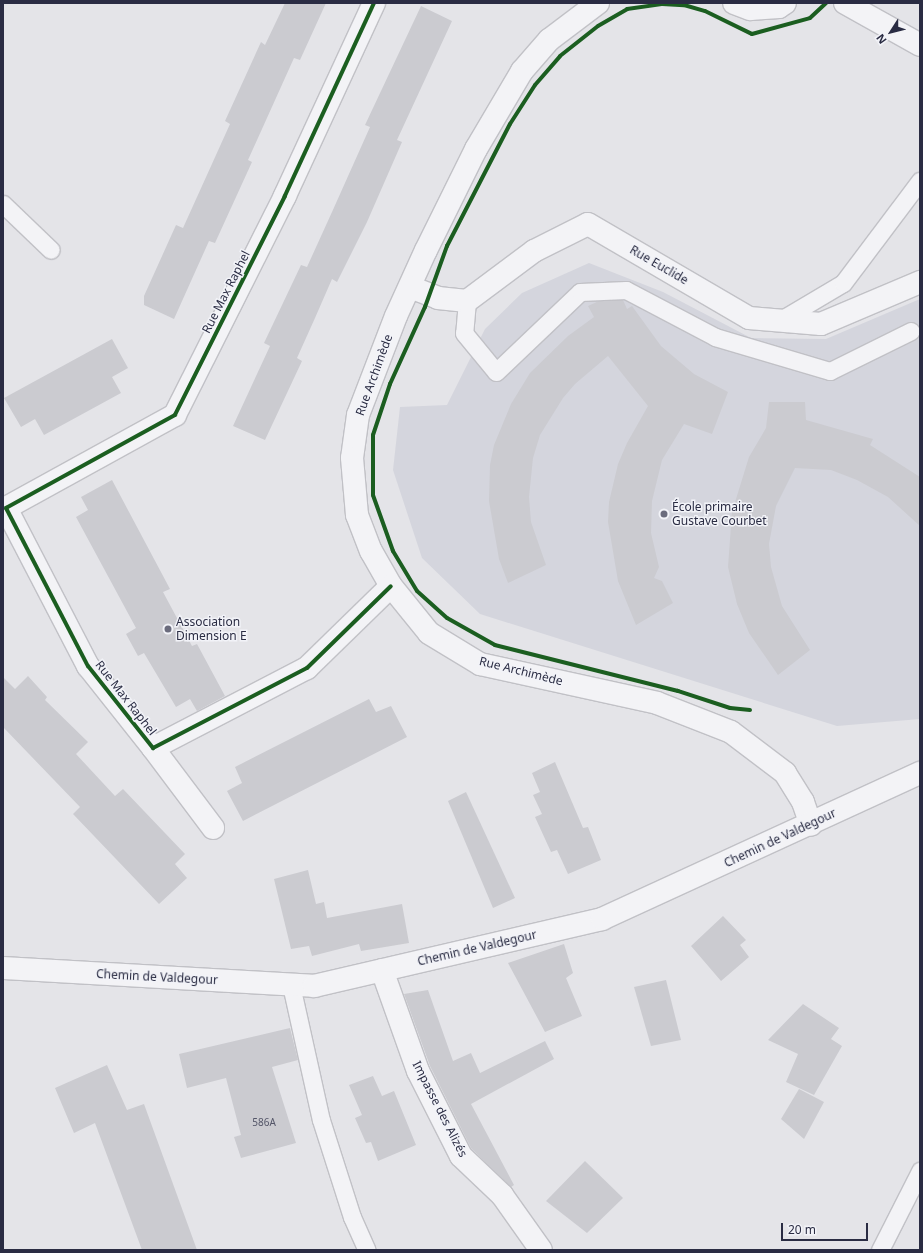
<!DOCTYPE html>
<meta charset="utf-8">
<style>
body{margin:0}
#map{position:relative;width:923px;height:1253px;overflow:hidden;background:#e4e4e8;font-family:"Noto Sans",sans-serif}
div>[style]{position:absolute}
.built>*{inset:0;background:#d4d5dd}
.building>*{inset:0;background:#cbcbd0}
.roads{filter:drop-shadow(1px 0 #c1c1c6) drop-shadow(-1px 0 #c1c1c6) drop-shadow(0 1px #c1c1c6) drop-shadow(0 -1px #c1c1c6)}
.lane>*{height:17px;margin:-8.5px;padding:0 8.5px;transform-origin:8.5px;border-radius:8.5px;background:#f3f3f6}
.street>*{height:22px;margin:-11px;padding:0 11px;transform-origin:11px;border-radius:11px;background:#f3f3f6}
.cycleway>*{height:4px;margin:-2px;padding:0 2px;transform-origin:2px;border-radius:2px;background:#1b5e20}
.dots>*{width:11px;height:11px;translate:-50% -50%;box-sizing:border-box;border:2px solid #f2f3f8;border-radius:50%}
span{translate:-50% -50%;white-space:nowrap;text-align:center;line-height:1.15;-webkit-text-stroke:3px #f2f3f8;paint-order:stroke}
.number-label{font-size:10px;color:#545668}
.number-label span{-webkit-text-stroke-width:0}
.street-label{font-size:12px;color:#2a2c43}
.poi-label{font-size:12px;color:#2a2c43}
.left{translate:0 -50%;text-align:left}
.frame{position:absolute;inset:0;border:4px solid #2a2c43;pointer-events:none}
.north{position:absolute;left:871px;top:12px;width:40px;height:40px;-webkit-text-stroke:3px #f2f3f8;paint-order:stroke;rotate:234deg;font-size:11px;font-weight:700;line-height:16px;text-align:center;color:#2a2c43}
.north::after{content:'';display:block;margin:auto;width:14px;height:18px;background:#2a2c43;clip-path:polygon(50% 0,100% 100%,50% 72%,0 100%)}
.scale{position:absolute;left:781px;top:1223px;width:87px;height:18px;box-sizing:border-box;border:2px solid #2a2c43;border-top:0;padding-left:5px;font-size:12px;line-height:14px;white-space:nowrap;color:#2a2c43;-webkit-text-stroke:3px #f2f3f8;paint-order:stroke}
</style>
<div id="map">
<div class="built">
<div style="clip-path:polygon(589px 263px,663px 292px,751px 338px,826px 339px,920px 299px,920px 719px,837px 726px,480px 614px,422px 558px,393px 470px,400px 407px,447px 405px,485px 329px,522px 293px)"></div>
</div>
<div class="building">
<div style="clip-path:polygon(285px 3px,326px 3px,300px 60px,294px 58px,248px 160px,252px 162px,215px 243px,209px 241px,174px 319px,144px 305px,144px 296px,176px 225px,183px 228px,230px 124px,225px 121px,261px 42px,265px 45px)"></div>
<div style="clip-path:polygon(421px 6px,452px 21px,397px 140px,402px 142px,367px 222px,337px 282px,332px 279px,315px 318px,297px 358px,302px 361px,265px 440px,233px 426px,270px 346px,264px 343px,301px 265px,307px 267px,332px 212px,370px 127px,365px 125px)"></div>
<div style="clip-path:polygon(623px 300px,627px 309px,632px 306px,661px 346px,694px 374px,728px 392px,712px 434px,684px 424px,662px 460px,652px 501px,651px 533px,659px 567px,654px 578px,662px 581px,673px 603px,636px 625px,618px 581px,608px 522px,609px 502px,618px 464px,627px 443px,648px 406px,608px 356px,575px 384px,563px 398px,540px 435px,533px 458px,529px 497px,531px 522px,546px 565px,508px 583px,499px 559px,489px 501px,490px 465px,494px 445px,511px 404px,530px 373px,568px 336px,594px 317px,588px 306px,599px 301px)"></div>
<div style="clip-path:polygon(112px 339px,128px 368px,112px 377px,121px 393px,44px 435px,35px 419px,21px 427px,4px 398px)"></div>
<div style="clip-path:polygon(769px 402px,805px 402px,806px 420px,873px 439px,870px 445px,920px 477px,920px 526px,888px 497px,857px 480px,831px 470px,795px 468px,776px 506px,769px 544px,771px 567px,782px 606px,810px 650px,778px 675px,749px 633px,737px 604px,728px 567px,732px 512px,749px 457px,766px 428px)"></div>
<div style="clip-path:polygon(112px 480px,170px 589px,163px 592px,192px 646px,197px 644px,225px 696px,197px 711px,190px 699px,176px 707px,144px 653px,138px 656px,126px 634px,136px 628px,76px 517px,88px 510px,81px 497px)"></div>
<div style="clip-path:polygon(28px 676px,47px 697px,45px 700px,88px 742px,76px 754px,115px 796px,123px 789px,185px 854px,175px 864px,187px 878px,159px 904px,73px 814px,80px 807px,3px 727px,3px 677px,15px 689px)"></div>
<div style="clip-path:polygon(369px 699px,376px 712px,391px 706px,407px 737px,243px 821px,227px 791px,242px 783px,235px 767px)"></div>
<div style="clip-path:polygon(555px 762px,583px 828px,588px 827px,601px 860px,568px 874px,557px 850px,551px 852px,535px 817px,542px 814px,533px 795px,540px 792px,532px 773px)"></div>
<div style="clip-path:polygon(466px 792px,515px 898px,493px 908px,448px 801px)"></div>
<div style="clip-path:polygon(308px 870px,316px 904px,324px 902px,327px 918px,402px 904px,409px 943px,361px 951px,359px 944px,312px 956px,309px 946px,291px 949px,274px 879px)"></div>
<div style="clip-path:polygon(723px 916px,746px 940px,740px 945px,749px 957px,721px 981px,691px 946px)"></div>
<div style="clip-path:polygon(564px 944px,573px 973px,566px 978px,582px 1016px,545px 1032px,508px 963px)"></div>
<div style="clip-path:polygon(666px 980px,681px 1040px,651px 1046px,634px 987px)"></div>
<div style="clip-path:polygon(428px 990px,453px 1061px,471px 1053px,480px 1073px,545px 1041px,554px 1059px,471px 1104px,514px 1185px,511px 1187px,471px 1148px,430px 1066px,404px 994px)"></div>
<div style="clip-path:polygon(803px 1004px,839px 1028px,831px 1039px,842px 1046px,814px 1095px,786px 1082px,798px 1054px,768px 1040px)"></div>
<div style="clip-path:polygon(290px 1028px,298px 1060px,272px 1067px,296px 1143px,241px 1158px,234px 1137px,241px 1135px,226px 1078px,187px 1088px,179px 1054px)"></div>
<div style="clip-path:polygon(107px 1065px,127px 1110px,144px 1104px,197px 1250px,142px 1250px,95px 1123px,74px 1133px,55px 1088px)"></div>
<div style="clip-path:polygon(373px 1076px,382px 1096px,394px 1091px,416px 1145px,378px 1161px,371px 1142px,366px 1143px,355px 1118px,362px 1115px,349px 1085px)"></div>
<div style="clip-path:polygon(799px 1089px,824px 1102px,804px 1139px,781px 1119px)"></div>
<div style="clip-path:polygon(585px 1161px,623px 1198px,587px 1233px,546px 1201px)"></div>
</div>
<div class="roads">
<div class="lane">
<div style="left:3px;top:204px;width:66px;rotate:43.8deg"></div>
<div style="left:467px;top:301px;width:32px;rotate:95deg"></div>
<div style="left:464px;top:333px;width:50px;rotate:50.6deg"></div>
<div style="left:496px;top:372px;width:116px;rotate:-43.6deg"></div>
<div style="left:580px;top:292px;width:46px;rotate:-2.5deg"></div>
<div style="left:626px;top:290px;width:101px;rotate:27.8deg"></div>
<div style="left:715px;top:337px;width:120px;rotate:16.5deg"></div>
<div style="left:830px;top:371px;width:90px;rotate:-26.3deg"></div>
<div style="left:779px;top:321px;width:74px;rotate:-30.7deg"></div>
<div style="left:843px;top:283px;width:128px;rotate:-53deg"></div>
<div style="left:291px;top:985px;width:138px;rotate:77.5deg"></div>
<div style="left:321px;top:1120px;width:102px;rotate:72.3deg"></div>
<div style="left:352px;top:1217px;width:36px;rotate:66deg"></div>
<div style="left:880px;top:1250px;width:89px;rotate:-63.1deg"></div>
</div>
<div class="street">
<div style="left:374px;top:3px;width:213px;rotate:114.8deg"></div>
<div style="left:285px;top:196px;width:245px;rotate:116.7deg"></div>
<div style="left:175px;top:415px;width:193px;rotate:151.2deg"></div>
<div style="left:6px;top:508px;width:178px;rotate:62.6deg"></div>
<div style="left:88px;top:666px;width:105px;rotate:51.6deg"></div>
<div style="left:153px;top:748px;width:174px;rotate:-27.5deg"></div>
<div style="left:307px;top:668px;width:117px;rotate:-44.3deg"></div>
<div style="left:598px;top:3px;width:61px;rotate:142.9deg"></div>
<div style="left:549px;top:40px;width:41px;rotate:131.1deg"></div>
<div style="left:522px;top:71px;width:91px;rotate:120.5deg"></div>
<div style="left:476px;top:149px;width:113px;rotate:116.3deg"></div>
<div style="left:426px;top:250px;width:72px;rotate:114.4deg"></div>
<div style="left:396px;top:316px;width:106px;rotate:111deg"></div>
<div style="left:358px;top:415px;width:43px;rotate:97.9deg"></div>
<div style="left:352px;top:458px;width:57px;rotate:85deg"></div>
<div style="left:357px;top:515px;width:39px;rotate:69deg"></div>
<div style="left:371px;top:551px;width:40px;rotate:60.3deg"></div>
<div style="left:391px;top:586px;width:60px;rotate:51deg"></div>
<div style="left:429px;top:633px;width:60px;rotate:31.3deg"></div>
<div style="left:480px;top:664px;width:181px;rotate:12.4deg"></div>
<div style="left:657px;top:703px;width:79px;rotate:21.4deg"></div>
<div style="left:731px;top:732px;width:68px;rotate:37.2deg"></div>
<div style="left:785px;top:773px;width:34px;rotate:58deg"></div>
<div style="left:803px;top:802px;width:24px;rotate:71deg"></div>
<div style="left:734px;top:3px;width:17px;rotate:21deg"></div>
<div style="left:750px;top:9px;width:29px;rotate:-4deg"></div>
<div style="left:779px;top:7px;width:7px;rotate:-34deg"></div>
<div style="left:845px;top:3px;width:86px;rotate:29.2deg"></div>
<div style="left:410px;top:287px;width:30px;rotate:21deg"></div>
<div style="left:438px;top:298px;width:29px;rotate:6deg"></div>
<div style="left:467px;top:301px;width:84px;rotate:-36.7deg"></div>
<div style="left:534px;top:251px;width:60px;rotate:-26.6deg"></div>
<div style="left:588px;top:224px;width:186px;rotate:30.3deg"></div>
<div style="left:749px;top:318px;width:72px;rotate:4.8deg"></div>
<div style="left:821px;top:324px;width:108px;rotate:-23deg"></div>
<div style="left:153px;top:748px;width:100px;rotate:53.1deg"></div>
<div style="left:3px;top:968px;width:312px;rotate:3.3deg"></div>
<div style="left:314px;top:986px;width:296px;rotate:-13.1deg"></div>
<div style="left:602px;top:919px;width:350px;rotate:-24.7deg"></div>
<div style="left:382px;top:970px;width:107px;rotate:70.4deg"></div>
<div style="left:418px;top:1071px;width:95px;rotate:63.2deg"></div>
<div style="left:461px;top:1156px;width:57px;rotate:43.6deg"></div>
<div style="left:502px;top:1195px;width:67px;rotate:54.7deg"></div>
</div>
</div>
<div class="cycleway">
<div style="left:374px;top:3px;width:213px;rotate:114.8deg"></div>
<div style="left:285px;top:196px;width:245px;rotate:116.7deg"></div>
<div style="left:175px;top:415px;width:193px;rotate:151.2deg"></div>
<div style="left:6px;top:508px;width:178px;rotate:62.6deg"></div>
<div style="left:88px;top:666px;width:105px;rotate:51.6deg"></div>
<div style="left:153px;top:748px;width:174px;rotate:-27.5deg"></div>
<div style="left:307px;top:668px;width:117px;rotate:-44.3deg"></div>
<div style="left:750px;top:710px;width:20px;rotate:-174deg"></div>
<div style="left:730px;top:708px;width:55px;rotate:-161.9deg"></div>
<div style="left:678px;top:691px;width:189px;rotate:-165.9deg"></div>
<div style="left:495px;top:645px;width:55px;rotate:-150.6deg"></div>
<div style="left:447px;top:618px;width:40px;rotate:-138deg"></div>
<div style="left:417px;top:591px;width:47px;rotate:-121deg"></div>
<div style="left:393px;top:551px;width:59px;rotate:-109.7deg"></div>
<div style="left:373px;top:495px;width:60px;rotate:-90deg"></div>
<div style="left:373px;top:435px;width:54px;rotate:-71.6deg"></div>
<div style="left:390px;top:384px;width:85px;rotate:-65.6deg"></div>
<div style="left:425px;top:307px;width:65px;rotate:-70.2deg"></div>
<div style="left:447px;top:246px;width:137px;rotate:-62.7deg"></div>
<div style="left:510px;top:124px;width:46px;rotate:-57.3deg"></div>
<div style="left:535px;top:85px;width:38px;rotate:-49deg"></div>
<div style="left:560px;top:56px;width:48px;rotate:-38.3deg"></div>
<div style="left:598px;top:26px;width:34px;rotate:-30deg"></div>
<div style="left:627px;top:9px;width:35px;rotate:-8deg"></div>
<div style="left:662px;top:4px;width:22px;rotate:3deg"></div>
<div style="left:684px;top:5px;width:22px;rotate:16deg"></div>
<div style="left:705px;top:11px;width:52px;rotate:26.1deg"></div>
<div style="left:752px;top:34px;width:60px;rotate:-15.4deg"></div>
<div style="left:810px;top:18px;width:22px;rotate:-43deg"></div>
</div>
<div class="dots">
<div style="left:664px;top:514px;background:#6b6c7d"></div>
<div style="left:168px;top:629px;background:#6b6c7d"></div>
</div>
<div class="number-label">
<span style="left:264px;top:1123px">586A</span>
</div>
<div class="street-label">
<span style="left:659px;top:265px;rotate:30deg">Rue Euclide</span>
<span style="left:226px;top:292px;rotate:-63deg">Rue Max Raphel</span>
<span style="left:374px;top:375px;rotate:-70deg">Rue Archimède</span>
<span style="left:521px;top:671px;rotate:14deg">Rue Archimède</span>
<span style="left:126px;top:698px;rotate:52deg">Rue Max Raphel</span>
<span style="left:780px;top:838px;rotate:-25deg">Chemin de Valdegour</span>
<span style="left:477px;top:948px;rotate:-13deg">Chemin de Valdegour</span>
<span style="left:157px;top:977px;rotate:3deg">Chemin de Valdegour</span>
<span style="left:440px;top:1109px;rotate:63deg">Impasse des Alizés</span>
</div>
<div class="poi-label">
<span class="left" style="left:672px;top:514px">École primaire<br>Gustave Courbet</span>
<span class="left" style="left:176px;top:629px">Association<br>Dimension E</span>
</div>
<div class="frame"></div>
<div class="north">N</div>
<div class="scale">20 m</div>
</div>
